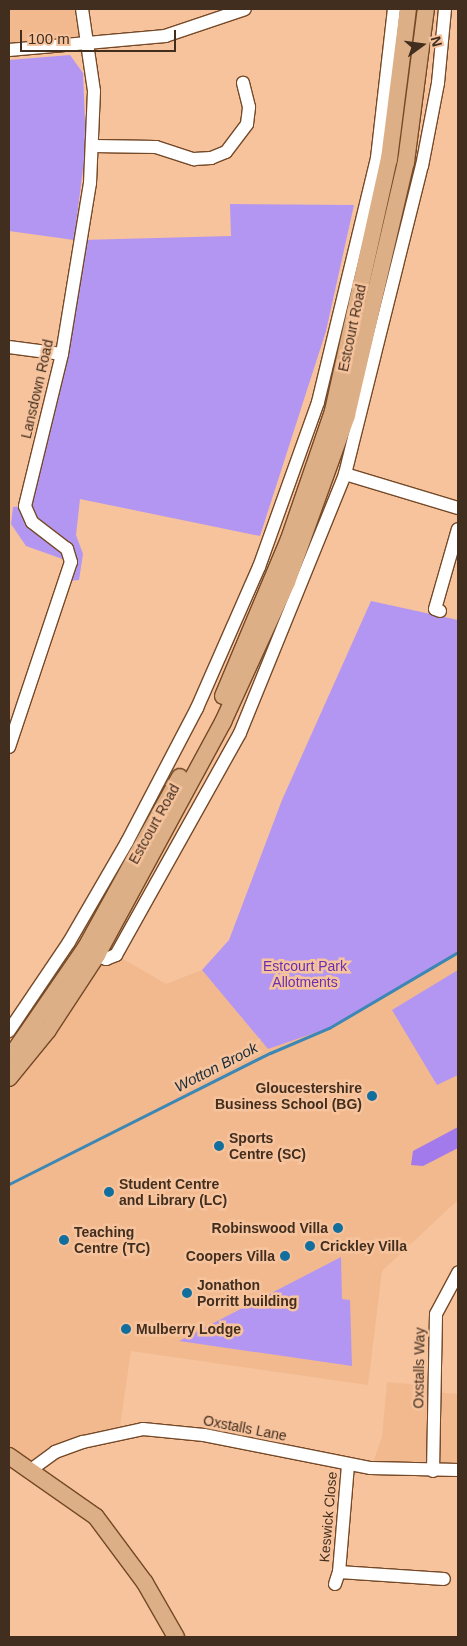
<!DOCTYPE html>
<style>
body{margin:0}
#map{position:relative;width:467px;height:1646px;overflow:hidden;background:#f6c39d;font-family:Helvetica,sans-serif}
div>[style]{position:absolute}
.built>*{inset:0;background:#f2b98e}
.green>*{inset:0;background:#b396f1}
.forest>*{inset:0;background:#a27aec}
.stream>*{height:3px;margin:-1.5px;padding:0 1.5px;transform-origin:1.5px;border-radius:1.5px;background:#3d87b4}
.roads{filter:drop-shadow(1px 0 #754927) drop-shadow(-1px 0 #754927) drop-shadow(0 1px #754927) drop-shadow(0 -1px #754927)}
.minor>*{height:12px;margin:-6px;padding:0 6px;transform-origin:6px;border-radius:6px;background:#fff}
.major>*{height:16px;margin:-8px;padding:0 8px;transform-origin:8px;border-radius:8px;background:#ddaf86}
.dots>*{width:14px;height:14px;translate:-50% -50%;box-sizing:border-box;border:2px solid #f6c39d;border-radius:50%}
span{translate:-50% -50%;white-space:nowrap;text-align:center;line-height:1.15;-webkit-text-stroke:5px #f6c39d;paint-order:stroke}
.street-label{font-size:14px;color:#422e1f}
.park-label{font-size:14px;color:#692fb4}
.poi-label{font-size:14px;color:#422e1f;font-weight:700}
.right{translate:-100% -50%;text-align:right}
.left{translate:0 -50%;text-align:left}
.water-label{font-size:15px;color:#162d3c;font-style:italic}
.frame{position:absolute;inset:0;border:10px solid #422e1f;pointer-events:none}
.north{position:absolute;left:397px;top:20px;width:50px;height:50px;-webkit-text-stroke:4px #f6c39d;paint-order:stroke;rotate:76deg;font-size:14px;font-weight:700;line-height:20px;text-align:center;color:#422e1f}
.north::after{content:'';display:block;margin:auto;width:18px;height:22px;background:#422e1f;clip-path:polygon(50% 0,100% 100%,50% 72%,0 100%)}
.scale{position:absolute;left:20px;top:30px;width:156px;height:22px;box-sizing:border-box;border:2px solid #422e1f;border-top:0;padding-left:6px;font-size:15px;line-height:18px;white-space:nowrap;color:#422e1f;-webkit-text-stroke:4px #f6c39d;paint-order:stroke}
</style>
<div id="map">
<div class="built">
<div style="clip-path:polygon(9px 9px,74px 9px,80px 37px,9px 43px)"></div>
<div style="clip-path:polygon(458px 953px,458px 1200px,382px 1271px,368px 1385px,131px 1351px,119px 1433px,83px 1442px,32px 1469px,9px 1456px,9px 1078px,97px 955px,116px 955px,166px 984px,202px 970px,268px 1049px)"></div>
<div style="clip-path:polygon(387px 1382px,433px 1386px,434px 1392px,458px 1394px,458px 1470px,371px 1468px,382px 1437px)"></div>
</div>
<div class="green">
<div style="clip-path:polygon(70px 55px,83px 73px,86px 145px,74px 240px,9px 231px,9px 60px)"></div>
<div style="clip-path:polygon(230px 204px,354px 205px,326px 331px,260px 536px,80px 499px,76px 535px,83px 554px,79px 580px,68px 581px,71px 562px,26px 546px,11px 524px,13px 507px,25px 506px,82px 240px,231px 236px)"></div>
<div style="clip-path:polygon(371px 601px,458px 620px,458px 952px,329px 1028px,268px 1049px,202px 970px,229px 940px,282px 800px)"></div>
<div style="clip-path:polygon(458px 970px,458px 1075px,437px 1085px,392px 1010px)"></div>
<div style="clip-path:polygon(341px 1257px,342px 1299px,350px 1300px,352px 1366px,179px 1341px)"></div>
</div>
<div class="forest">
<div style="clip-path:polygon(458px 1127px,458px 1148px,423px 1166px,411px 1165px,413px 1151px)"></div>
</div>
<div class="stream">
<div style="left:9px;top:1184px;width:292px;rotate:-26.7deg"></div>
<div style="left:270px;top:1053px;width:64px;rotate:-23deg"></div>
<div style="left:329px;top:1028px;width:150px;rotate:-30.5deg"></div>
</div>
<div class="roads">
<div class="minor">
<div style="left:9px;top:50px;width:157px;rotate:-5.1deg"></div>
<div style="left:165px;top:36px;width:84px;rotate:-18.6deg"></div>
<div style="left:94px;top:146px;width:62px;rotate:0.9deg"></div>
<div style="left:156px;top:147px;width:40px;rotate:18deg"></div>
<div style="left:194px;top:159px;width:17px;rotate:-3deg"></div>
<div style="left:211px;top:158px;width:16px;rotate:-22deg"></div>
<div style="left:226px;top:152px;width:35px;rotate:-53deg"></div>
<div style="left:247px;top:124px;width:17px;rotate:-83deg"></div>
<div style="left:249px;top:107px;width:25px;rotate:-104deg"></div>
<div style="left:9px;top:347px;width:53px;rotate:7.5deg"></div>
<div style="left:345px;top:474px;width:118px;rotate:16.7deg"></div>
<div style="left:440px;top:611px;width:5px;rotate:-158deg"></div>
<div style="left:435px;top:609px;width:83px;rotate:-74deg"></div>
<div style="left:9px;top:747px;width:195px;rotate:-71.5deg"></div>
<div style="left:71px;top:562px;width:14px;rotate:-107deg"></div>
<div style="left:67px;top:549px;width:44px;rotate:-142.4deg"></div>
<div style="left:32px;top:522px;width:17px;rotate:-114deg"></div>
<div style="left:25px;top:506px;width:156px;rotate:-76.3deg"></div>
<div style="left:62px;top:354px;width:173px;rotate:-80.7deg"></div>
<div style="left:90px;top:183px;width:92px;rotate:-87.5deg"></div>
<div style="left:94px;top:91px;width:83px;rotate:-98.3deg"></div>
<div style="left:97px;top:955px;width:10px;rotate:24deg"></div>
<div style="left:106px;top:959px;width:11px;rotate:-22deg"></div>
<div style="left:116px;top:955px;width:254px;rotate:-60.8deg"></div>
<div style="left:240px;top:733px;width:279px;rotate:-67.9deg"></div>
<div style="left:345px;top:474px;width:317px;rotate:-76deg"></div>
<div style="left:422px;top:166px;width:85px;rotate:-79.1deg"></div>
<div style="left:438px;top:83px;width:74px;rotate:-84.6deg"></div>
<div style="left:9px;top:1031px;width:107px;rotate:-56deg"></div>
<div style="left:69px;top:942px;width:116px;rotate:-59.9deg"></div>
<div style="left:127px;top:842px;width:151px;rotate:-62.4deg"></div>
<div style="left:197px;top:708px;width:154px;rotate:-66.3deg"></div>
<div style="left:259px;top:567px;width:175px;rotate:-70.3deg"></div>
<div style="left:318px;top:402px;width:251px;rotate:-76.4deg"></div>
<div style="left:377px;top:158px;width:150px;rotate:-83.5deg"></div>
<div style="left:348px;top:1465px;width:107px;rotate:94.8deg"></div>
<div style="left:339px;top:1572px;width:105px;rotate:3.8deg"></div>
<div style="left:32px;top:1469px;width:29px;rotate:-36deg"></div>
<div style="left:55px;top:1452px;width:30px;rotate:-20deg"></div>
<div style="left:83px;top:1442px;width:61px;rotate:-12.2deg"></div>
<div style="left:143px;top:1429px;width:61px;rotate:5.6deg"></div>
<div style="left:204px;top:1435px;width:170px;rotate:11.2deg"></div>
<div style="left:371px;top:1468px;width:87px;rotate:1.3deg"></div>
<div style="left:433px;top:1471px;width:157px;rotate:-88.9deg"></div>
<div style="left:436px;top:1314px;width:47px;rotate:-61.8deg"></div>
<div style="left:335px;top:1584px;width:13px;rotate:-72deg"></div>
</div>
<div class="major">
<div style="left:223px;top:696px;width:170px;rotate:-67.2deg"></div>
<div style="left:289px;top:539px;width:135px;rotate:-71deg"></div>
<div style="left:333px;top:411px;width:258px;rotate:-77.5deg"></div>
<div style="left:389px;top:159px;width:151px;rotate:-82.8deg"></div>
<div style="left:9px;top:1059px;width:136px;rotate:-55.5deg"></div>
<div style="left:86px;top:947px;width:194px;rotate:-61.1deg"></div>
<div style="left:9px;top:1078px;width:62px;rotate:-50.9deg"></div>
<div style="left:48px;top:1030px;width:90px;rotate:-56.8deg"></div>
<div style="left:97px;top:955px;width:265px;rotate:-61.6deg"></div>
<div style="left:223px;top:722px;width:154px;rotate:-65.4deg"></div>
<div style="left:287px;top:582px;width:177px;rotate:-70.2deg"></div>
<div style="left:347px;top:415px;width:260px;rotate:-76.9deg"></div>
<div style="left:406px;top:162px;width:154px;rotate:-82.6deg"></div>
<div style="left:9px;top:1456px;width:106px;rotate:35deg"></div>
<div style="left:96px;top:1517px;width:82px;rotate:53.4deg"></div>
<div style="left:145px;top:1583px;width:62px;rotate:60.1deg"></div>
</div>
</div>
<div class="dots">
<div style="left:372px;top:1096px;background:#126f9d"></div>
<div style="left:219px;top:1146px;background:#126f9d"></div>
<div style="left:109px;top:1192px;background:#126f9d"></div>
<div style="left:338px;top:1228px;background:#126f9d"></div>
<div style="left:64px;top:1240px;background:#126f9d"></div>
<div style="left:310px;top:1246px;background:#126f9d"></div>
<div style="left:285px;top:1256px;background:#126f9d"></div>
<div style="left:187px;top:1293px;background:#126f9d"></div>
<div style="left:126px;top:1329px;background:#126f9d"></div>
</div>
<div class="street-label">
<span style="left:352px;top:328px;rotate:-78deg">Estcourt Road</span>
<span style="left:37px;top:389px;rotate:-77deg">Lansdown Road</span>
<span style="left:154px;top:824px;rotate:-61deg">Estcourt Road</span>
<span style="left:419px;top:1368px;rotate:-89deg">Oxstalls Way</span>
<span style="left:245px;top:1428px;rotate:11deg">Oxstalls Lane</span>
<span style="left:328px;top:1517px;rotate:-85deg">Keswick Close</span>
</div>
<div class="park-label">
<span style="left:305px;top:974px">Estcourt Park<br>Allotments</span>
</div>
<div class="poi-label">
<span class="right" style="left:362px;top:1096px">Gloucestershire<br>Business School (BG)</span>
<span class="left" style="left:229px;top:1146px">Sports<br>Centre (SC)</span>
<span class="left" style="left:119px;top:1192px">Student Centre<br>and Library (LC)</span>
<span class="right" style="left:328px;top:1228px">Robinswood Villa</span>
<span class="left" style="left:74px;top:1240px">Teaching<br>Centre (TC)</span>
<span class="left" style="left:320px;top:1246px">Crickley Villa</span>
<span class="right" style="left:275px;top:1256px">Coopers Villa</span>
<span class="left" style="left:197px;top:1293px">Jonathon<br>Porritt building</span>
<span class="left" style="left:136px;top:1329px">Mulberry Lodge</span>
</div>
<div class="water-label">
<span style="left:216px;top:1067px;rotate:-27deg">Wotton Brook</span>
</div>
<div class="frame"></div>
<div class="north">N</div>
<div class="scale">100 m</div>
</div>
